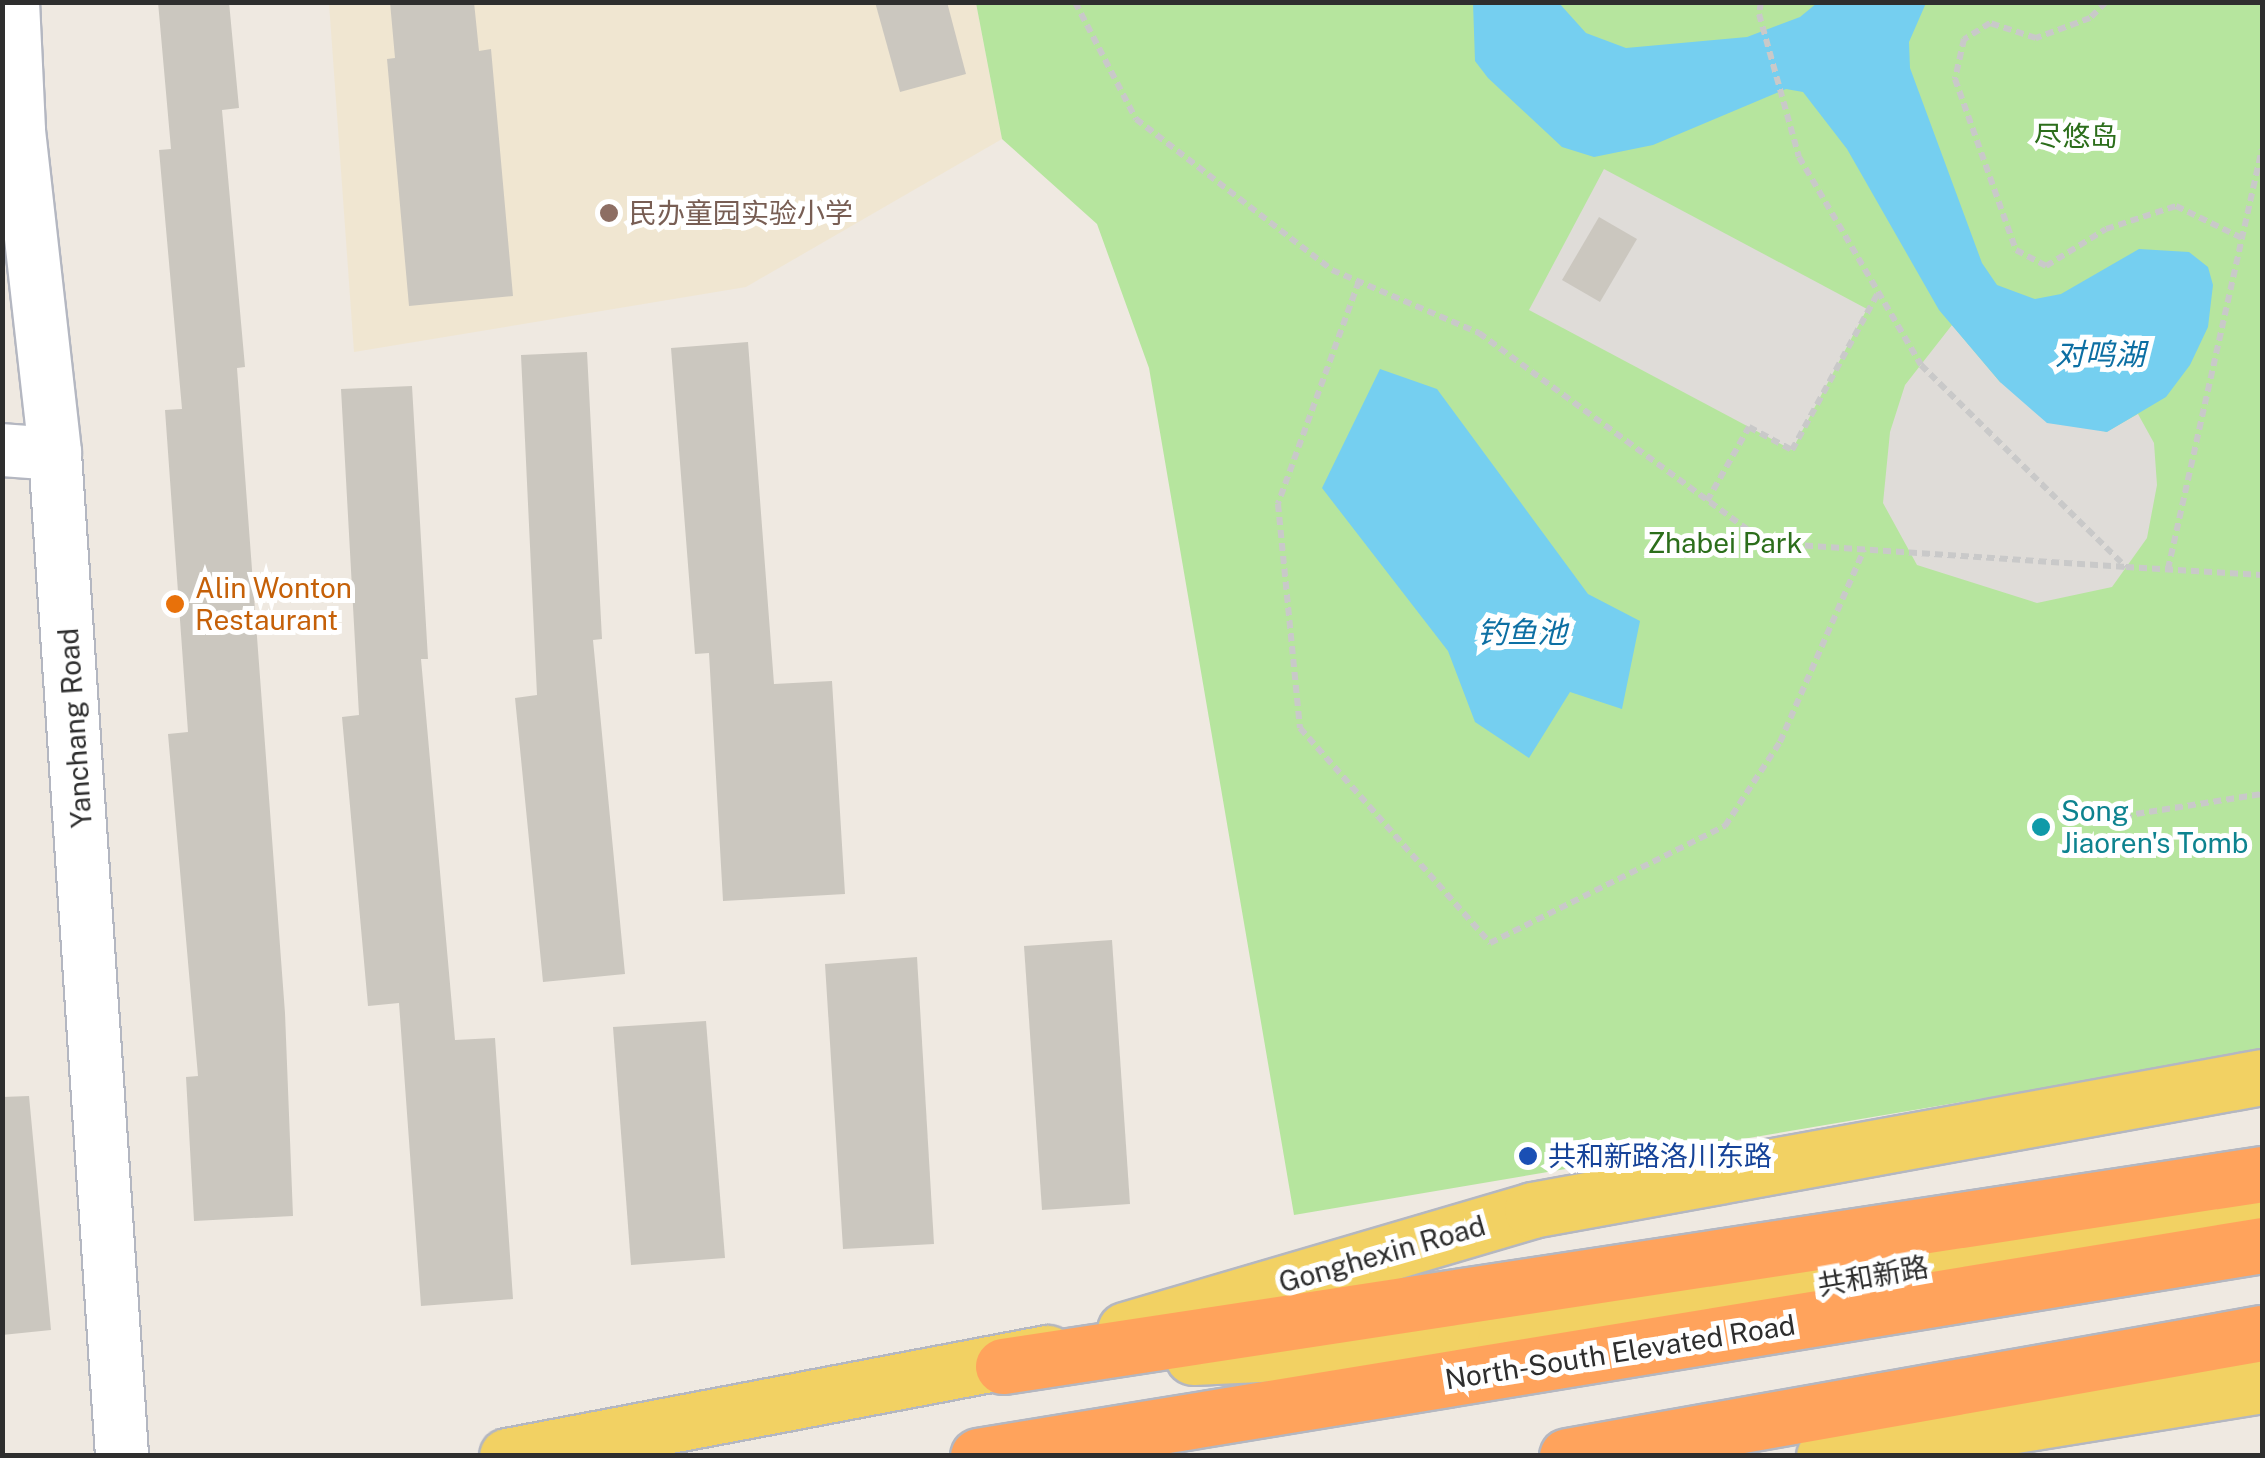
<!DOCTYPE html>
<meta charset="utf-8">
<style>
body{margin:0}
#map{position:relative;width:2265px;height:1458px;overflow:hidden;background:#efe9e1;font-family:"Public Sans","Noto Sans SC",sans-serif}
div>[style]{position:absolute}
.education>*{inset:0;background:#f0e6d1}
.green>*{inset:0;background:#b6e59e}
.plaza>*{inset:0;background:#dfdcd8}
.water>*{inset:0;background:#75cff0}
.building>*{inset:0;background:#cbc7bf}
.path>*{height:6px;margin-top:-3px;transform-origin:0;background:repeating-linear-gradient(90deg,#c9c9c9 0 8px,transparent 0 13px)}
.roads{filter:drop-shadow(2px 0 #b4b7c1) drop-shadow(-2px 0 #b4b7c1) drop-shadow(0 2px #b4b7c1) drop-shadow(0 -2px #b4b7c1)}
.minor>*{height:52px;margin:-26px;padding:0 26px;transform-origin:26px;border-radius:26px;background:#fff}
.major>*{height:55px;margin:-27.5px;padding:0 27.5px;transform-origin:27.5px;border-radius:27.5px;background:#f2d163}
.highway>*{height:55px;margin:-27.5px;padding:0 27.5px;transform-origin:27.5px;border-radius:27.5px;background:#ffa35c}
.dots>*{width:28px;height:28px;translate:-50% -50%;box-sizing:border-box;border:5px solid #fff;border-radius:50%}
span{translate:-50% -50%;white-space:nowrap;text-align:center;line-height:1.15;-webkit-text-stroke:10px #fff;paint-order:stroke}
.park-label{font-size:28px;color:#2c6e1b}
.education-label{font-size:28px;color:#785e54}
.left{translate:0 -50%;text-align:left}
.food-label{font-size:28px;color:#c56008}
.street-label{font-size:28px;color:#2e2e2e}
.culture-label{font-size:28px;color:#0d838f}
.transit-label{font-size:28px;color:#164399}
.water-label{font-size:30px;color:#0d6fa3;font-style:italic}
.frame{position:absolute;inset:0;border:5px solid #2e2e2e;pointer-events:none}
</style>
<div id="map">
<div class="education">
<div style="clip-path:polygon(329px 3px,976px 3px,1002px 139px,746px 287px,354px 352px)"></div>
</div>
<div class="green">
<div style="clip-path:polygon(976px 3px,2262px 3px,2262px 1051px,1294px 1215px,1149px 368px,1097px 224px,1002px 139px)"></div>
</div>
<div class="plaza">
<div style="clip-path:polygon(1604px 169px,1867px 309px,1792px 450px,1529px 310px)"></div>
<div style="clip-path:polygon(1952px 325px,2000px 382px,2106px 432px,2138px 414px,2154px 443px,2157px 485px,2147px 538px,2112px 587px,2037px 603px,1917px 565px,1883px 503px,1890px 432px,1905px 385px)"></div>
</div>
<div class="water">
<div style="clip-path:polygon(1473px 3px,1559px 3px,1586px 33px,1626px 48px,1747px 37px,1800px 17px,1817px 3px,1926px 3px,1909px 42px,1910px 68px,1982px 263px,1997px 285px,2035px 299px,2061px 294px,2139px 249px,2189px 252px,2208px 267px,2213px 285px,2208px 327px,2190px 365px,2166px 397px,2107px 432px,2047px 423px,2000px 382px,1939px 310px,1847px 149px,1803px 92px,1786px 89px,1653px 145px,1594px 157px,1562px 147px,1488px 78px,1475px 61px)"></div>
<div style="clip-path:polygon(1380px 369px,1437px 389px,1588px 594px,1640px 621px,1622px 709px,1570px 692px,1529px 758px,1475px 722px,1448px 651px,1322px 488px)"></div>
</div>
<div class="building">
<div style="clip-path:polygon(158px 2px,229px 2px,239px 108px,222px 110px,245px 367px,237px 368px,285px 1013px,293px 1216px,194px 1221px,186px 1077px,198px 1076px,168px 734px,188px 732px,165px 410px,182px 409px,159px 150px,171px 149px)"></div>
<div style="clip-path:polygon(390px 2px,474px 2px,479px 51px,491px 49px,513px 296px,409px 306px,387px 59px,395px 58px)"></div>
<div style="clip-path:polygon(875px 2px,947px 2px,966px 74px,900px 92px)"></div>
<div style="clip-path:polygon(1599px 217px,1637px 239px,1600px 302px,1562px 280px)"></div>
<div style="clip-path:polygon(748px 342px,774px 684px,832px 681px,845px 894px,723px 901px,709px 653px,695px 654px,671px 348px)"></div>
<div style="clip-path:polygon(587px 352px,602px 639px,593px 640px,625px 974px,543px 982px,515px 698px,537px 695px,521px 355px)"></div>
<div style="clip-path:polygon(412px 386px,428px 659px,421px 659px,455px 1040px,495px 1038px,513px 1299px,421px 1306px,399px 1003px,368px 1006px,342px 717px,359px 715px,341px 389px)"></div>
<div style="clip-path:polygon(1112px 940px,1130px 1204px,1042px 1210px,1024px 946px)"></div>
<div style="clip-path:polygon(917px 957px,934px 1244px,843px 1249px,825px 964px)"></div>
<div style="clip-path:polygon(706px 1021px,725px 1258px,631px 1265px,613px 1027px)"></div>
<div style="clip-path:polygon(29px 1096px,51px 1330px,2px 1335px,2px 1097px)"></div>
</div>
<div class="path">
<div style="left:1075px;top:2px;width:132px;rotate:62.5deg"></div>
<div style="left:1136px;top:119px;width:247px;rotate:37.6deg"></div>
<div style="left:1332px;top:270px;width:160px;rotate:23.2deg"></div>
<div style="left:1479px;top:333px;width:356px;rotate:36.2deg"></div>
<div style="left:1766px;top:543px;width:361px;rotate:3.8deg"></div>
<div style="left:1761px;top:2px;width:12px;rotate:99deg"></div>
<div style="left:1759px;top:14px;width:148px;rotate:74.4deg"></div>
<div style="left:1799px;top:157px;width:241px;rotate:59.6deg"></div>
<div style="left:1921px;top:365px;width:288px;rotate:44.6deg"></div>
<div style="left:2126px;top:567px;width:136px;rotate:3.4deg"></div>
<div style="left:2106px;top:2px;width:23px;rotate:135deg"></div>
<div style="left:2090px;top:18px;width:58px;rotate:159.7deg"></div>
<div style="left:2036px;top:38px;width:48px;rotate:-161.9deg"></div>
<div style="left:1990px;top:23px;width:31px;rotate:148deg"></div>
<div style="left:1964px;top:39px;width:41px;rotate:102.7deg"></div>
<div style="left:1955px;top:79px;width:182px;rotate:70.4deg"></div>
<div style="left:2016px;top:250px;width:34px;rotate:28deg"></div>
<div style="left:2046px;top:266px;width:70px;rotate:-31.7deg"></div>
<div style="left:2106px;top:229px;width:74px;rotate:-18.2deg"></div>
<div style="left:2176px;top:206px;width:73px;rotate:25.9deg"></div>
<div style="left:1359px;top:281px;width:237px;rotate:110deg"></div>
<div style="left:1278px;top:504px;width:225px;rotate:84.4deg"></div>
<div style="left:1300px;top:728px;width:287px;rotate:48.5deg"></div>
<div style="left:1490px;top:943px;width:263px;rotate:-26.5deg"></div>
<div style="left:1725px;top:826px;width:100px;rotate:-56.8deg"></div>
<div style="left:1780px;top:742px;width:210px;rotate:-66.4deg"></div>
<div style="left:1707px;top:501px;width:85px;rotate:-60.4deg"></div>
<div style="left:1749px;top:427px;width:49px;rotate:28.1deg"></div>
<div style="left:1792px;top:450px;width:179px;rotate:-61.3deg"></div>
<div style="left:2168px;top:569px;width:430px;rotate:-77.4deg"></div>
<div style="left:2085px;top:822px;width:179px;rotate:-9deg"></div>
</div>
<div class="roads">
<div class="minor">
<div style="left:13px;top:2px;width:129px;rotate:87.3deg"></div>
<div style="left:19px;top:131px;width:325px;rotate:83.6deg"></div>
<div style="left:55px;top:454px;width:1004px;rotate:86.17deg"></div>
<div style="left:2px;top:450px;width:53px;rotate:4.3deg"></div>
</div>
<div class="major">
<div style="left:1125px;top:1330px;width:424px;rotate:-16.4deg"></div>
<div style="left:1532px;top:1210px;width:742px;rotate:-10.33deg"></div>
<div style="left:1193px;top:1357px;width:312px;rotate:-2.6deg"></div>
<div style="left:1505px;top:1343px;width:769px;rotate:-10.26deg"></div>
<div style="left:507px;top:1456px;width:550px;rotate:-10.8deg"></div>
<div style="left:1824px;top:1456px;width:444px;rotate:-9.2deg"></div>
</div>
<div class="highway">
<div style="left:1003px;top:1366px;width:1274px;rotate:-8.67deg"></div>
<div style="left:978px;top:1456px;width:1301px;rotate:-9.33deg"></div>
<div style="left:1567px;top:1456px;width:706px;rotate:-10.04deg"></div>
</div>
</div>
<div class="dots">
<div style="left:609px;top:213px;background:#8d6e63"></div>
<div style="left:175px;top:604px;background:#e8710a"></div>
<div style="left:2041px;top:827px;background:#0f9aa8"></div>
<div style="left:1528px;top:1156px;background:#1a4fb4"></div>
</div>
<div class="park-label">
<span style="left:2076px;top:136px">尽悠岛</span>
<span style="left:1725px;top:543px">Zhabei Park</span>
</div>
<div class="education-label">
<span class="left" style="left:629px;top:213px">民办童园实验小学</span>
</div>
<div class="food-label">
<span class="left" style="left:195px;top:604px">Alin Wonton<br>Restaurant</span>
</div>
<div class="street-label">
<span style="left:75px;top:728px;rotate:-94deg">Yanchang Road</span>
<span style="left:1382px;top:1254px;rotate:-16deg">Gonghexin Road</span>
<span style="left:1873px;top:1276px;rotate:-10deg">共和新路</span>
<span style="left:1620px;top:1352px;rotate:-9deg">North-South Elevated Road</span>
</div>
<div class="culture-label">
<span class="left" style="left:2061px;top:827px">Song<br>Jiaoren's Tomb</span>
</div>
<div class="transit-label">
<span class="left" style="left:1548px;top:1156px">共和新路洛川东路</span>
</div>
<div class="water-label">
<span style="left:2100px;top:354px">对鸣湖</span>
<span style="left:1522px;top:632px">钓鱼池</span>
</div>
<div class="frame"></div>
</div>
